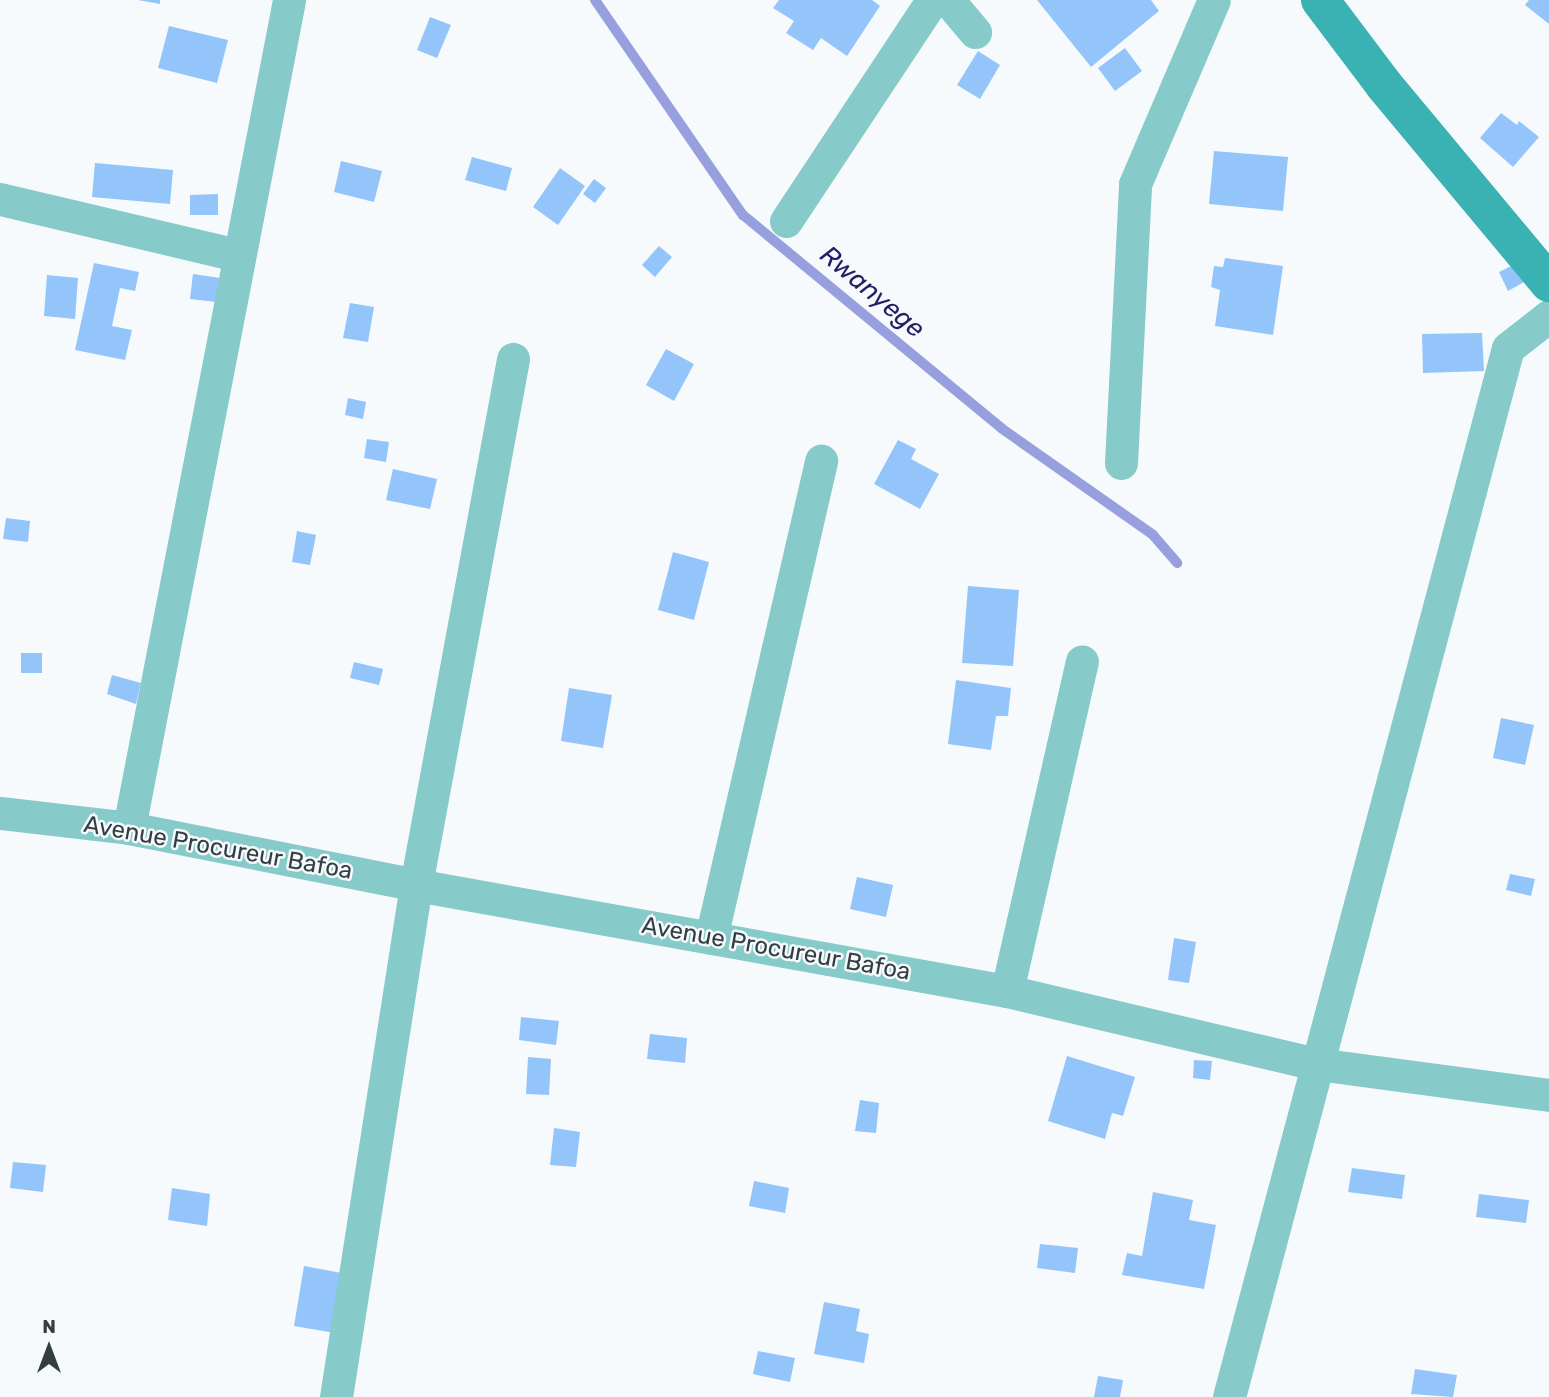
<!DOCTYPE html>
<style>
body{margin:0}
#map{position:relative;width:1549px;height:1397px;overflow:hidden;background:#f6fafc;font-family:Rubik,sans-serif}
div>[style]{position:absolute}
.stream>*{height:10px;margin:-5px;padding:0 5px;transform-origin:5px;border-radius:5px;background:#979fde}
.building>*{inset:0;background:#94c5fa}
.street>*{height:33px;margin:-16.5px;padding:0 16.5px;transform-origin:16.5px;border-radius:16.5px;background:#87caca}
.secondary>*{height:38px;margin:-19px;padding:0 19px;transform-origin:19px;border-radius:19px;background:#3ab2b3}
span{translate:-50% -50%;white-space:nowrap;text-align:center;line-height:1.15;-webkit-text-stroke:5px #f6fafc;paint-order:stroke}
.street-label{font-size:24px;color:#343e42}
.water-label{font-size:26px;color:#221e66;font-style:italic}
.north{position:absolute;left:14px;top:1313px;width:70px;height:70px;-webkit-text-stroke:5px #f6fafc;paint-order:stroke;rotate:0deg;font-size:19px;font-weight:700;line-height:28px;text-align:center;color:#343e42}
.north::after{content:'';display:block;margin:auto;width:24px;height:32px;background:#343e42;clip-path:polygon(50% 0,100% 100%,50% 72%,0 100%)}
</style>
<div id="map">
<div class="stream">
<div style="left:595px;top:0;width:261px;rotate:55.5deg"></div>
<div style="left:743px;top:215px;width:335px;rotate:39.5deg"></div>
<div style="left:1001px;top:428px;width:186px;rotate:35.1deg"></div>
<div style="left:1153px;top:535px;width:37px;rotate:49deg"></div>
</div>
<div class="building">
<div style="clip-path:polygon(138px 0,160px 0,160px 4px)"></div>
<div style="clip-path:polygon(779px 0,872px 0,880px 6px,847px 56px,821px 38px,813px 50px,786px 33px,794px 21px,773px 8px)"></div>
<div style="clip-path:polygon(1037px 0,1151px 0,1159px 11px,1091px 67px)"></div>
<div style="clip-path:polygon(1529px 0,1549px 0,1549px 24px,1525px 5px)"></div>
<div style="clip-path:polygon(430px 17px,451px 25px,437px 58px,417px 50px)"></div>
<div style="clip-path:polygon(169px 26px,228px 40px,217px 83px,158px 68px)"></div>
<div style="clip-path:polygon(1125px 48px,1142px 71px,1115px 91px,1098px 68px)"></div>
<div style="clip-path:polygon(978px 51px,1000px 65px,980px 99px,957px 85px)"></div>
<div style="clip-path:polygon(1501px 113px,1517px 125px,1519px 121px,1539px 137px,1513px 167px,1480px 138px)"></div>
<div style="clip-path:polygon(1214px 151px,1288px 157px,1283px 211px,1209px 204px)"></div>
<div style="clip-path:polygon(472px 157px,512px 168px,506px 191px,465px 180px)"></div>
<div style="clip-path:polygon(341px 161px,382px 171px,374px 202px,334px 192px)"></div>
<div style="clip-path:polygon(95px 163px,173px 170px,170px 204px,92px 197px)"></div>
<div style="clip-path:polygon(560px 168px,585px 186px,558px 225px,533px 207px)"></div>
<div style="clip-path:polygon(594px 179px,606px 188px,595px 203px,583px 194px)"></div>
<div style="clip-path:polygon(218px 194px,218px 215px,190px 215px,190px 195px)"></div>
<div style="clip-path:polygon(659px 246px,672px 257px,655px 277px,642px 265px)"></div>
<div style="clip-path:polygon(1225px 258px,1283px 266px,1273px 335px,1215px 326px,1220px 290px,1211px 287px,1214px 266px,1223px 267px)"></div>
<div style="clip-path:polygon(94px 263px,139px 272px,135px 291px,120px 288px,112px 326px,132px 330px,125px 360px,75px 350px)"></div>
<div style="clip-path:polygon(1517px 263px,1526px 281px,1508px 291px,1499px 272px)"></div>
<div style="clip-path:polygon(193px 274px,220px 278px,217px 302px,190px 299px)"></div>
<div style="clip-path:polygon(47px 275px,78px 278px,75px 319px,44px 316px)"></div>
<div style="clip-path:polygon(350px 303px,374px 307px,368px 342px,343px 338px)"></div>
<div style="clip-path:polygon(1482px 333px,1484px 371px,1423px 373px,1422px 334px)"></div>
<div style="clip-path:polygon(666px 349px,694px 364px,674px 401px,646px 385px)"></div>
<div style="clip-path:polygon(348px 398px,366px 402px,363px 419px,345px 415px)"></div>
<div style="clip-path:polygon(367px 439px,389px 442px,386px 462px,364px 458px)"></div>
<div style="clip-path:polygon(898px 440px,916px 449px,911px 459px,939px 474px,920px 509px,874px 484px)"></div>
<div style="clip-path:polygon(393px 469px,437px 479px,430px 509px,386px 500px)"></div>
<div style="clip-path:polygon(6px 518px,30px 521px,28px 542px,3px 539px)"></div>
<div style="clip-path:polygon(297px 531px,316px 535px,310px 565px,292px 562px)"></div>
<div style="clip-path:polygon(673px 552px,709px 562px,694px 620px,658px 610px)"></div>
<div style="clip-path:polygon(968px 586px,1019px 590px,1013px 666px,962px 663px)"></div>
<div style="clip-path:polygon(21px 653px,42px 653px,42px 673px,21px 673px)"></div>
<div style="clip-path:polygon(354px 662px,383px 669px,379px 685px,350px 678px)"></div>
<div style="clip-path:polygon(112px 675px,141px 683px,136px 704px,107px 694px)"></div>
<div style="clip-path:polygon(956px 680px,1011px 688px,1008px 716px,996px 716px,991px 750px,948px 744px)"></div>
<div style="clip-path:polygon(569px 688px,612px 695px,603px 748px,561px 741px)"></div>
<div style="clip-path:polygon(1501px 718px,1534px 725px,1525px 765px,1493px 758px)"></div>
<div style="clip-path:polygon(1510px 874px,1535px 879px,1531px 896px,1506px 890px)"></div>
<div style="clip-path:polygon(857px 877px,893px 885px,886px 917px,850px 909px)"></div>
<div style="clip-path:polygon(1174px 938px,1196px 942px,1189px 983px,1168px 980px)"></div>
<div style="clip-path:polygon(521px 1017px,559px 1021px,556px 1045px,519px 1040px)"></div>
<div style="clip-path:polygon(650px 1034px,687px 1038px,685px 1063px,647px 1059px)"></div>
<div style="clip-path:polygon(1067px 1056px,1135px 1077px,1123px 1116px,1112px 1113px,1105px 1139px,1048px 1121px)"></div>
<div style="clip-path:polygon(528px 1057px,551px 1059px,549px 1095px,526px 1094px)"></div>
<div style="clip-path:polygon(1194px 1060px,1212px 1061px,1210px 1080px,1193px 1078px)"></div>
<div style="clip-path:polygon(860px 1100px,879px 1103px,876px 1133px,855px 1131px)"></div>
<div style="clip-path:polygon(554px 1128px,580px 1132px,576px 1167px,550px 1165px)"></div>
<div style="clip-path:polygon(13px 1162px,46px 1165px,43px 1192px,10px 1188px)"></div>
<div style="clip-path:polygon(1352px 1168px,1405px 1175px,1402px 1199px,1348px 1192px)"></div>
<div style="clip-path:polygon(754px 1181px,789px 1188px,785px 1213px,749px 1206px)"></div>
<div style="clip-path:polygon(172px 1188px,210px 1194px,207px 1226px,168px 1220px)"></div>
<div style="clip-path:polygon(1153px 1192px,1193px 1200px,1189px 1220px,1216px 1225px,1204px 1289px,1122px 1275px,1127px 1253px,1142px 1256px)"></div>
<div style="clip-path:polygon(1479px 1194px,1529px 1200px,1526px 1223px,1476px 1217px)"></div>
<div style="clip-path:polygon(1040px 1244px,1078px 1248px,1075px 1273px,1037px 1268px)"></div>
<div style="clip-path:polygon(304px 1266px,347px 1274px,335px 1333px,294px 1326px)"></div>
<div style="clip-path:polygon(824px 1302px,860px 1309px,856px 1331px,869px 1334px,864px 1363px,814px 1354px)"></div>
<div style="clip-path:polygon(758px 1351px,795px 1358px,790px 1382px,753px 1374px)"></div>
<div style="clip-path:polygon(1415px 1369px,1457px 1375px,1453px 1397px,1411px 1394px)"></div>
<div style="clip-path:polygon(1098px 1376px,1123px 1380px,1120px 1397px,1094px 1397px)"></div>
</div>
<div class="street">
<div style="left:948px;top:0;width:42px;rotate:49.8deg"></div>
<div style="left:0;top:199px;width:244px;rotate:13.3deg"></div>
<div style="left:786px;top:221px;width:265px;rotate:-56.5deg"></div>
<div style="left:1121px;top:463px;width:279px;rotate:-87.1deg"></div>
<div style="left:1135px;top:184px;width:200px;rotate:-66.8deg"></div>
<div style="left:0;top:813px;width:130px;rotate:6.6deg"></div>
<div style="left:129px;top:828px;width:293px;rotate:11.2deg"></div>
<div style="left:416px;top:885px;width:600px;rotate:10.17deg"></div>
<div style="left:1007px;top:991px;width:318px;rotate:13.3deg"></div>
<div style="left:1317px;top:1064px;width:234px;rotate:7.6deg"></div>
<div style="left:129px;top:828px;width:843px;rotate:-79.06deg"></div>
<div style="left:711px;top:938px;width:490px;rotate:-77deg"></div>
<div style="left:1007px;top:991px;width:338px;rotate:-77.2deg"></div>
<div style="left:336px;top:1397px;width:518px;rotate:-81.12deg"></div>
<div style="left:416px;top:885px;width:535px;rotate:-79.55deg"></div>
<div style="left:1229px;top:1397px;width:1085px;rotate:-75.11deg"></div>
<div style="left:1508px;top:348px;width:52px;rotate:-38deg"></div>
</div>
<div class="secondary">
<div style="left:1320px;top:0;width:106px;rotate:53deg"></div>
<div style="left:1384px;top:85px;width:258px;rotate:50.2deg"></div>
</div>
<div class="street-label">
<span style="left:218px;top:848px;rotate:10deg">Avenue Procureur Bafoa</span>
<span style="left:776px;top:949px;rotate:10deg">Avenue Procureur Bafoa</span>
</div>
<div class="water-label">
<span style="left:872px;top:292px;rotate:40deg">Rwanyege</span>
</div>
<div class="north">N</div>
</div>
